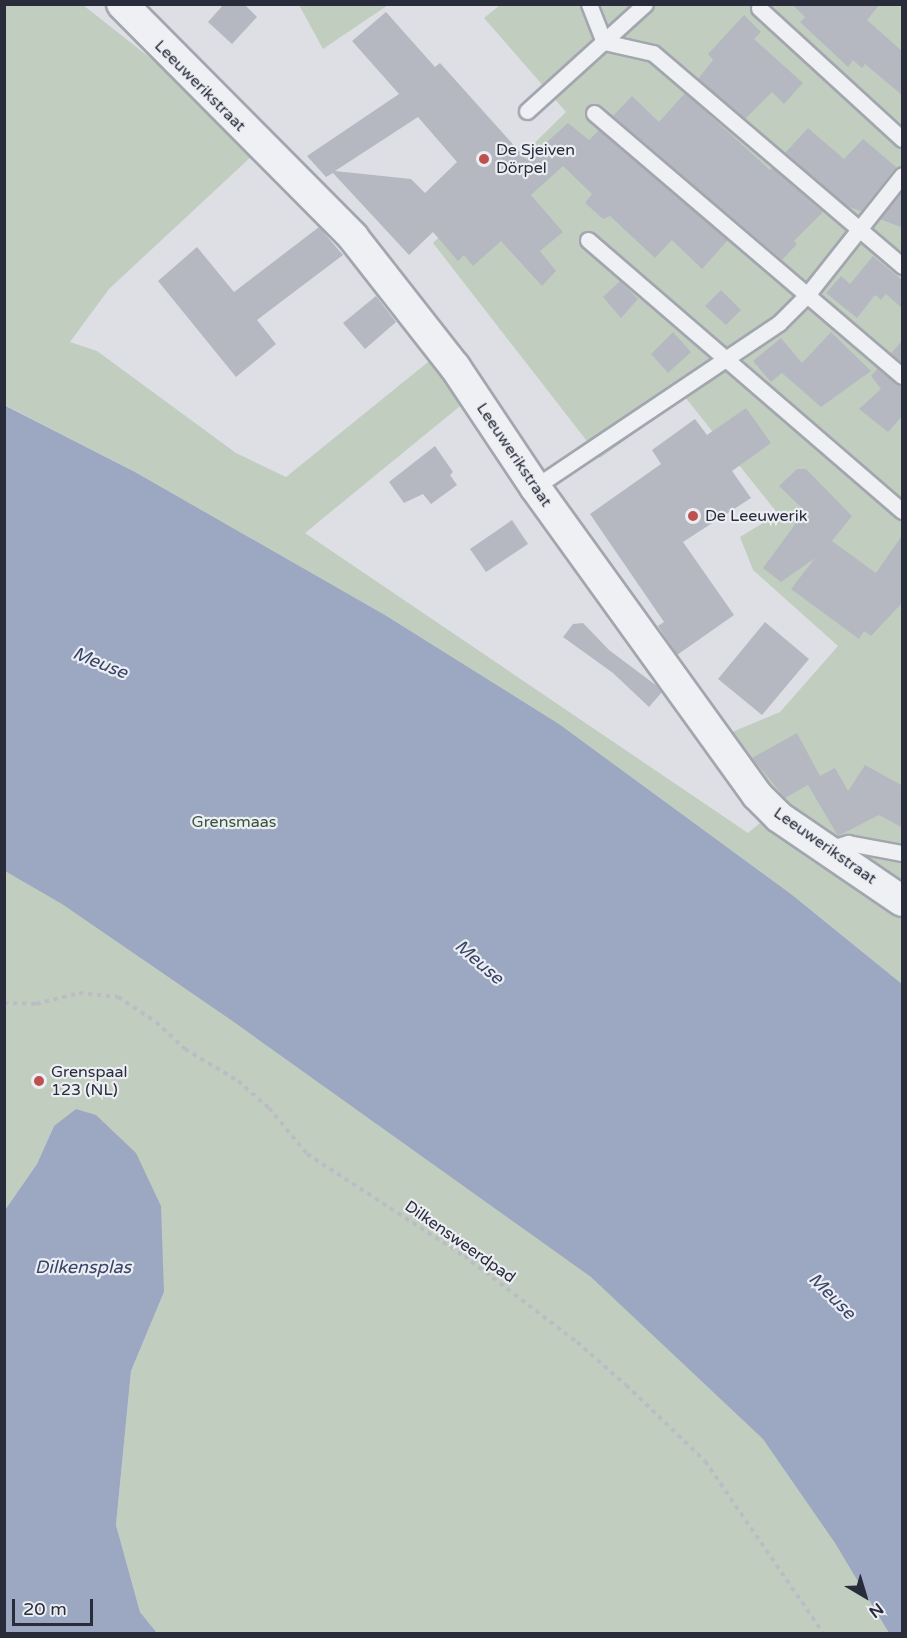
<!DOCTYPE html>
<meta charset="utf-8">
<style>
body{margin:0}
#map{position:relative;width:907px;height:1638px;overflow:hidden;background:#dddfe5;font-family:"Varela Round",sans-serif}
div>[style]{position:absolute}
.green>*{inset:0;background:#c1cebf}
.water>*{inset:0;background:#9ca8c1}
.building>*{inset:0;background:#b5b8c1}
.path>*{height:4px;margin-top:-2px;transform-origin:0;background:repeating-linear-gradient(90deg,#bcbdc4 0 4.5px,transparent 0 9px)}
.roads{filter:drop-shadow(2px 0 #a3a6ae) drop-shadow(-2px 0 #a3a6ae) drop-shadow(0 2px #a3a6ae) drop-shadow(0 -2px #a3a6ae)}
.service>*{height:15px;margin:-7.5px;padding:0 7.5px;transform-origin:7.5px;border-radius:7.5px;background:#eff0f4}
.minor>*{height:30px;margin:-15px;padding:0 15px;transform-origin:15px;border-radius:15px;background:#eff0f4}
.dots>*{width:16px;height:16px;translate:-50% -50%;box-sizing:border-box;border:3px solid #eceef3;border-radius:50%}
span{translate:-50% -50%;white-space:nowrap;text-align:center;line-height:1.15;-webkit-text-stroke:4.5px #eceef3;paint-order:stroke}
.street-label{font-size:16px;color:#292c3a}
.poi-label{font-size:16px;color:#292c3a}
.left{translate:0 -50%;text-align:left}
.park-label{font-size:16px;color:#385438}
.water-label{font-size:18px;color:#384569;font-style:italic}
.frame{position:absolute;inset:0;border:6px solid #292c3a;pointer-events:none}
.north{position:absolute;left:835px;top:1566px;width:60px;height:60px;-webkit-text-stroke:4px #eceef3;paint-order:stroke;rotate:142deg;font-size:16px;font-weight:700;line-height:24px;text-align:center;color:#292c3a}
.north::after{content:'';display:block;margin:auto;width:21px;height:27px;background:#292c3a;clip-path:polygon(50% 0,100% 100%,50% 72%,0 100%)}
.scale{position:absolute;left:12px;top:1599px;width:81px;height:27px;box-sizing:border-box;border:3px solid #292c3a;border-top:0;padding-left:8px;font-size:18px;line-height:21px;white-space:nowrap;color:#292c3a;-webkit-text-stroke:4px #eceef3;paint-order:stroke}
</style>
<div id="map">
<div class="green">
<div style="clip-path:polygon(4px 5px,83px 5px,182px 83px,253px 155px,109px 289px,70px 342px,97px 351px,236px 453px,286px 477px,433px 358px,465px 402px,305px 533px,748px 833px,766px 818px,902px 911px,902px 984px,791px 894px,559px 724px,385px 615px,135px 472px,5px 405px)"></div>
<div style="clip-path:polygon(299px 5px,388px 5px,323px 49px)"></div>
<div style="clip-path:polygon(500px 5px,902px 5px,902px 895px,773px 806px,725px 735px,780px 712px,838px 646px,753px 570px,740px 537px,778px 514px,685px 397px,600px 458px,433px 243px,566px 112px,484px 18px)"></div>
<div style="clip-path:polygon(5px 596px,309px 662px,902px 1633px,157px 1633px,140px 1612px,116px 1525px,131px 1371px,164px 1292px,54px 1126px,37px 1164px,5px 1210px)"></div>
</div>
<div class="water">
<div style="clip-path:polygon(4px 405px,135px 472px,385px 615px,559px 724px,791px 894px,902px 984px,902px 1633px,889px 1633px,835px 1543px,763px 1439px,591px 1277px,231px 1020px,62px 904px,5px 871px)"></div>
<div style="clip-path:polygon(76px 1109px,96px 1115px,136px 1153px,161px 1206px,164px 1292px,131px 1371px,116px 1525px,140px 1612px,157px 1633px,5px 1633px,5px 1210px,37px 1164px,54px 1126px)"></div>
</div>
<div class="building">
<div style="clip-path:polygon(224px 4px,244px 4px,257px 17px,232px 44px,208px 22px)"></div>
<div style="clip-path:polygon(792px 4px,880px 4px,867px 20px,903px 52px,903px 96px,865px 64px,862px 68px,853px 60px,848px 67px,800px 22px,805px 17px)"></div>
<div style="clip-path:polygon(evenodd,386px 12px,435px 67px,440px 63px,527px 160px,568px 123px,589px 140px,599px 130px,728px 240px,702px 269px,672px 240px,655px 258px,610px 216px,603px 219px,585px 203px,592px 194px,563px 166px,531px 195px,563px 232px,540px 251px,556px 271px,542px 286px,501px 241px,473px 266px,464px 255px,458px 261px,433px 232px,409px 255px,333px 173px,326px 177px,307px 156px,399px 94px,352px 41px,386px 12px,418px 117px,457px 162px,425px 193px,411px 179px,335px 171px,418px 117px)"></div>
<div style="clip-path:polygon(744px 15px,761px 32px,754px 39px,803px 83px,784px 104px,772px 92px,745px 119px,698px 79px,713px 60px,708px 54px)"></div>
<div style="clip-path:polygon(685px 93px,770px 170px,772px 168px,823px 212px,794px 241px,797px 244px,782px 260px,613px 116px,632px 96px,659px 122px)"></div>
<div style="clip-path:polygon(808px 128px,844px 159px,863px 139px,896px 167px,861px 211px,846px 206px,785px 153px)"></div>
<div style="clip-path:polygon(903px 190px,903px 228px,880px 219px)"></div>
<div style="clip-path:polygon(319px 227px,343px 255px,257px 320px,276px 344px,236px 377px,158px 281px,197px 247px,234px 292px)"></div>
<div style="clip-path:polygon(873px 256px,903px 281px,903px 309px,886px 294px,881px 300px,875px 295px,857px 318px,826px 293px,841px 276px,850px 284px)"></div>
<div style="clip-path:polygon(620px 281px,638px 299px,621px 318px,603px 297px)"></div>
<div style="clip-path:polygon(721px 290px,741px 310px,726px 325px,705px 306px)"></div>
<div style="clip-path:polygon(376px 296px,396px 322px,365px 349px,343px 323px)"></div>
<div style="clip-path:polygon(673px 332px,691px 352px,668px 373px,651px 354px)"></div>
<div style="clip-path:polygon(831px 332px,871px 371px,821px 407px,782px 373px,771px 382px,753px 361px,781px 338px,802px 363px)"></div>
<div style="clip-path:polygon(903px 340px,903px 364px,891px 353px)"></div>
<div style="clip-path:polygon(878px 368px,903px 385px,903px 415px,888px 432px,859px 409px,881px 389px,871px 376px)"></div>
<div style="clip-path:polygon(746px 408px,771px 443px,732px 471px,751px 498px,683px 542px,734px 615px,677px 655px,658px 626px,664px 622px,590px 514px,661px 464px,652px 450px,695px 419px,707px 435px)"></div>
<div style="clip-path:polygon(435px 446px,453px 472px,450px 475px,457px 485px,431px 504px,423px 494px,404px 503px,389px 482px)"></div>
<div style="clip-path:polygon(797px 469px,806px 469px,852px 516px,832px 541px,876px 573px,903px 534px,903px 602px,871px 636px,864px 631px,859px 639px,791px 589px,815px 558px,781px 582px,763px 568px,805px 511px,779px 486px)"></div>
<div style="clip-path:polygon(512px 520px,528px 544px,486px 572px,470px 549px)"></div>
<div style="clip-path:polygon(765px 622px,809px 659px,762px 715px,718px 679px)"></div>
<div style="clip-path:polygon(583px 623px,609px 650px,657px 686px,662px 692px,649px 707px,613px 673px,563px 637px,573px 624px)"></div>
<div style="clip-path:polygon(797px 733px,820px 776px,835px 768px,848px 791px,865px 765px,903px 786px,903px 828px,879px 815px,838px 836px,808px 785px,785px 798px,752px 758px)"></div>
</div>
<div class="path">
<div style="left:4px;top:1003px;width:32px;rotate:2deg"></div>
<div style="left:36px;top:1004px;width:44px;rotate:-14.3deg"></div>
<div style="left:79px;top:993px;width:39px;rotate:6deg"></div>
<div style="left:118px;top:997px;width:45px;rotate:33.3deg"></div>
<div style="left:156px;top:1022px;width:40px;rotate:43deg"></div>
<div style="left:185px;top:1049px;width:62px;rotate:31.1deg"></div>
<div style="left:238px;top:1081px;width:41px;rotate:41.1deg"></div>
<div style="left:269px;top:1108px;width:60px;rotate:50.4deg"></div>
<div style="left:307px;top:1154px;width:187px;rotate:33deg"></div>
<div style="left:464px;top:1256px;width:142px;rotate:37.3deg"></div>
<div style="left:577px;top:1342px;width:65px;rotate:41.3deg"></div>
<div style="left:626px;top:1385px;width:110px;rotate:43.9deg"></div>
<div style="left:705px;top:1461px;width:210px;rotate:55.5deg"></div>
</div>
<div class="roads">
<div class="service">
<div style="left:589px;top:4px;width:41px;rotate:68.5deg"></div>
<div style="left:604px;top:42px;width:50px;rotate:12.7deg"></div>
<div style="left:653px;top:53px;width:328px;rotate:40.5deg"></div>
<div style="left:759px;top:8px;width:194px;rotate:42.5deg"></div>
<div style="left:527px;top:111px;width:159px;rotate:-42.2deg"></div>
<div style="left:594px;top:113px;width:405px;rotate:40.5deg"></div>
<div style="left:588px;top:240px;width:415px;rotate:40.8deg"></div>
<div style="left:535px;top:487px;width:294px;rotate:-33.9deg"></div>
<div style="left:779px;top:323px;width:40px;rotate:-45deg"></div>
<div style="left:807px;top:295px;width:153px;rotate:-51.6deg"></div>
<div style="left:829px;top:849px;width:20px;rotate:-18deg"></div>
<div style="left:848px;top:843px;width:55px;rotate:10.5deg"></div>
</div>
<div class="minor">
<div style="left:122px;top:4px;width:328px;rotate:45.2deg"></div>
<div style="left:353px;top:237px;width:165px;rotate:51.9deg"></div>
<div style="left:455px;top:367px;width:144px;rotate:56.3deg"></div>
<div style="left:535px;top:487px;width:380px;rotate:54.2deg"></div>
<div style="left:757px;top:795px;width:31px;rotate:45deg"></div>
<div style="left:779px;top:817px;width:149px;rotate:34.3deg"></div>
</div>
</div>
<div class="dots">
<div style="left:484px;top:159px;background:#bd514f"></div>
<div style="left:693px;top:516px;background:#bd514f"></div>
<div style="left:39px;top:1081px;background:#bd514f"></div>
</div>
<div class="street-label">
<span style="left:200px;top:86px;rotate:45deg">Leeuwerikstraat</span>
<span style="left:514px;top:455px;rotate:56deg">Leeuwerikstraat</span>
<span style="left:825px;top:846px;rotate:35deg">Leeuwerikstraat</span>
<span style="left:460px;top:1242px;rotate:35deg">Dilkensweerdpad</span>
</div>
<div class="poi-label">
<span class="left" style="left:496px;top:159px">De Sjeiven<br>Dörpel</span>
<span class="left" style="left:705px;top:516px">De Leeuwerik</span>
<span class="left" style="left:51px;top:1081px">Grenspaal<br>123 (NL)</span>
</div>
<div class="park-label">
<span style="left:234px;top:822px">Grensmaas</span>
</div>
<div class="water-label">
<span style="left:100px;top:663px;rotate:22deg">Meuse</span>
<span style="left:479px;top:962px;rotate:41deg">Meuse</span>
<span style="left:83px;top:1267px">Dilkensplas</span>
<span style="left:832px;top:1296px;rotate:45deg">Meuse</span>
</div>
<div class="frame"></div>
<div class="north">N</div>
<div class="scale">20 m</div>
</div>
